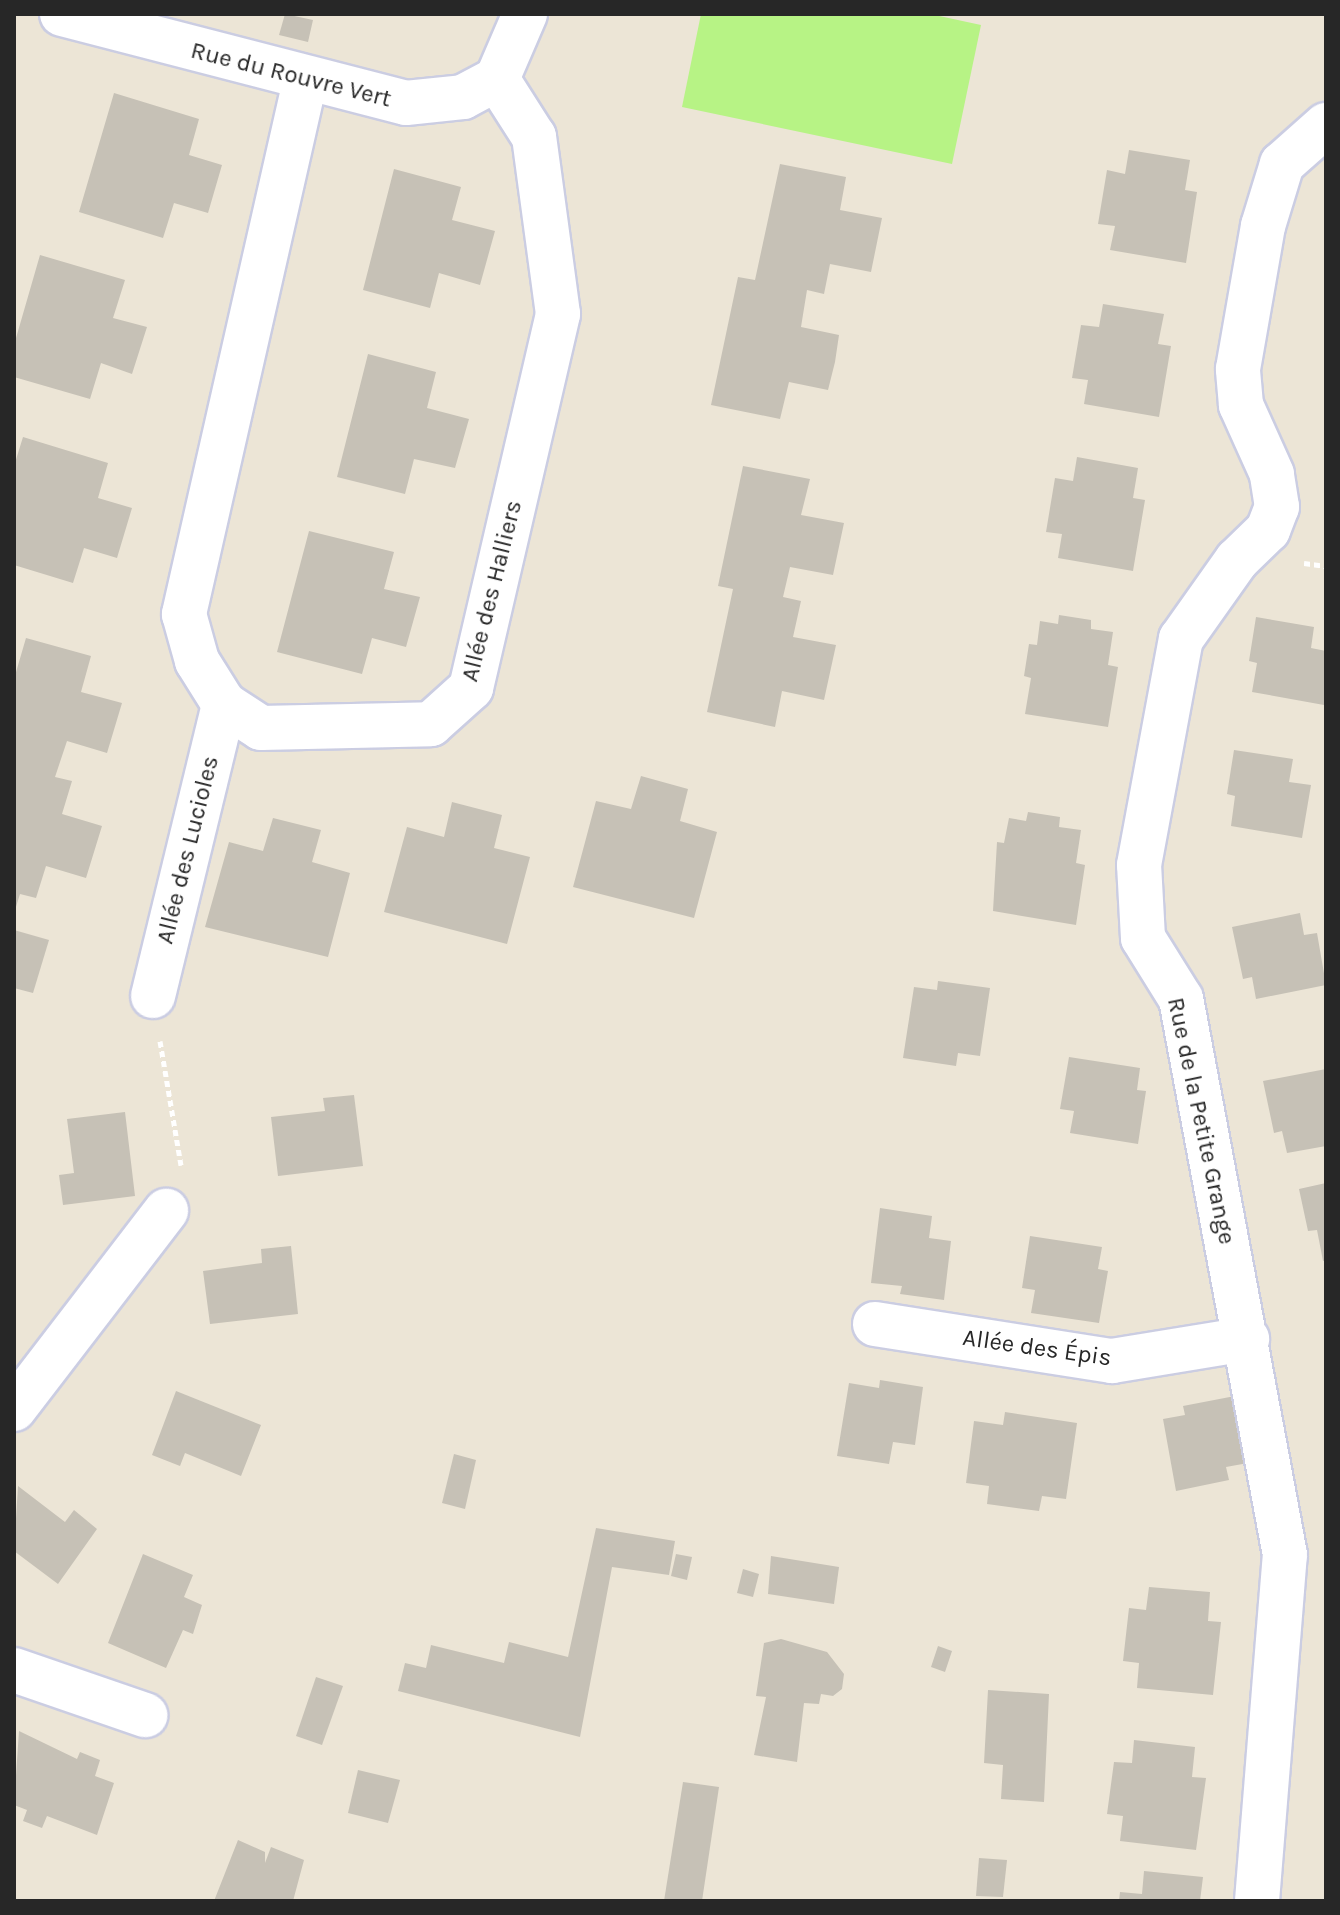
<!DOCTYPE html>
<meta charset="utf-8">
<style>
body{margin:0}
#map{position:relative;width:1340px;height:1915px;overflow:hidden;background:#ece5d6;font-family:Karla,sans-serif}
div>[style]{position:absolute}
.pitch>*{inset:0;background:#b7f385}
.building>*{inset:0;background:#c6c1b6}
.path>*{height:5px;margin-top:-2.5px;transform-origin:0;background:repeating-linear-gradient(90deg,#fff 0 6px,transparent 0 10px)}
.roads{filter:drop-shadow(2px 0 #cbcde2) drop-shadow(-2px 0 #cbcde2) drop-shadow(0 2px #cbcde2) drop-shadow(0 -2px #cbcde2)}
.minor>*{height:44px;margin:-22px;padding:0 22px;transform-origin:22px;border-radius:22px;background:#fff}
span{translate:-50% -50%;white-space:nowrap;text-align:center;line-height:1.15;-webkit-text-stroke:6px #fff;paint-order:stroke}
.street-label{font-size:24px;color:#272727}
.frame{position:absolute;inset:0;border:16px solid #272727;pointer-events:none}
</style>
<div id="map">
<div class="pitch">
<div style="clip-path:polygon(701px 14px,930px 14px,981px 25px,952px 164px,682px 107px)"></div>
</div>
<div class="building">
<div style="clip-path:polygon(285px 14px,313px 20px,308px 42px,279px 35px)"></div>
<div style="clip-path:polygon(114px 93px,199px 119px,189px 155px,222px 165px,208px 213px,174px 203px,163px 238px,79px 212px)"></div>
<div style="clip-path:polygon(1129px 150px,1190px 160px,1185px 190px,1197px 192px,1186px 263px,1110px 250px,1115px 226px,1098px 224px,1107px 170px,1125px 174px)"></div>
<div style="clip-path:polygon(780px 164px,846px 177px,840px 210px,882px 218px,871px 272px,830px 264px,824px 294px,807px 290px,801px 327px,839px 335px,835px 362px,828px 390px,789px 382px,780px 419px,711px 405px,738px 277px,755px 280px)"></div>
<div style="clip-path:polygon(394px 169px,461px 187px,452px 220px,495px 231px,480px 285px,439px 273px,430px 308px,363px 290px)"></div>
<div style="clip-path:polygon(40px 255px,125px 280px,113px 318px,147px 327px,132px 374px,101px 363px,90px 399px,14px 377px,14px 345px)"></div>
<div style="clip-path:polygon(1103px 304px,1164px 314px,1158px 344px,1171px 346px,1159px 417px,1084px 404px,1088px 380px,1072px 378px,1081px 325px,1099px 327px)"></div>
<div style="clip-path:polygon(368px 354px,436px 372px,427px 408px,469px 419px,455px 468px,414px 459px,405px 494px,337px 477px)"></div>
<div style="clip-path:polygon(23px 437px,108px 463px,98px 498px,132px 508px,117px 558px,84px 548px,73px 583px,14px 565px,14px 466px)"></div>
<div style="clip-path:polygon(1077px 457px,1138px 468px,1133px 498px,1145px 500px,1133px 571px,1058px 558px,1062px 534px,1046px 532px,1055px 478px,1073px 481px)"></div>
<div style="clip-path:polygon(743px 466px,810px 479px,801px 515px,844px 523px,833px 575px,790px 567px,783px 597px,801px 601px,793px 637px,836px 645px,824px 700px,782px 691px,775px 727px,707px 712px,733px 589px,718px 586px)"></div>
<div style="clip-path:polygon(309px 531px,394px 552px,384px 589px,420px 597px,406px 647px,372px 638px,362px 674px,277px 652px)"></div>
<div style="clip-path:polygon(1059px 615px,1091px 620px,1091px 629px,1113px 632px,1108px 665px,1118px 667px,1108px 727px,1025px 714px,1031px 678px,1024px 676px,1029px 644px,1037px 645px,1040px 621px,1058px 624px)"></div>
<div style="clip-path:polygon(1256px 617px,1314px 627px,1311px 648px,1326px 651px,1324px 705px,1252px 692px,1257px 663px,1249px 661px)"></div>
<div style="clip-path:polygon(26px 638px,91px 656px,81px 692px,122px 703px,107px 753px,67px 741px,55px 777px,72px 781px,62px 814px,102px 826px,86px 878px,46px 866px,36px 898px,20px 894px,15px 910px,14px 679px)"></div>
<div style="clip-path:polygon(1234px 750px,1293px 759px,1289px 782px,1311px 785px,1302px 838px,1231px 826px,1235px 796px,1227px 794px)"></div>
<div style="clip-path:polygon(641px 776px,688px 789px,680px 821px,717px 832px,694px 918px,573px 887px,596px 801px,631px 809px)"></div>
<div style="clip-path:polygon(452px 802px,502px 815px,494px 848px,530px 857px,507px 944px,384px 912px,407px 827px,444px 837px)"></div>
<div style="clip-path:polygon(1028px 812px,1060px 817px,1059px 827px,1081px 830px,1076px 863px,1085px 865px,1076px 925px,993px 911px,997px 842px,1004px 843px,1009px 818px,1026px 821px)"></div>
<div style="clip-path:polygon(273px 818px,321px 830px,312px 862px,350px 873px,328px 957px,205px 927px,229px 842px,263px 851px)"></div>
<div style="clip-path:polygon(1300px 913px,1304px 935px,1317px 933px,1326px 985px,1256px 999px,1252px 977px,1243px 979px,1232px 927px)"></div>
<div style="clip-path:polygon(14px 930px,49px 940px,33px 993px,14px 988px)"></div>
<div style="clip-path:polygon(938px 981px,990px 988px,980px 1056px,958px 1053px,956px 1066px,903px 1058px,914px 987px,937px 990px)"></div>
<div style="clip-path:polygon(1069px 1057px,1140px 1068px,1137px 1090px,1146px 1091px,1138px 1144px,1070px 1133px,1074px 1111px,1060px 1109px)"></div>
<div style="clip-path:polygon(1326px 1069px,1326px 1146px,1287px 1153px,1282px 1131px,1274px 1133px,1263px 1081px)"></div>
<div style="clip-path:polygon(354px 1095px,363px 1166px,278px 1176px,271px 1117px,325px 1111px,323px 1098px)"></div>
<div style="clip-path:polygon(125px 1112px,135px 1196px,63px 1205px,59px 1175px,74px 1173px,67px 1119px)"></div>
<div style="clip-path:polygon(1326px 1183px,1326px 1260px,1323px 1261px,1317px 1230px,1308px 1231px,1299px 1189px)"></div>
<div style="clip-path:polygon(880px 1208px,932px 1216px,929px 1238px,951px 1241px,944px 1300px,900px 1294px,902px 1286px,871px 1283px)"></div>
<div style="clip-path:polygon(1030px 1236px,1102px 1247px,1098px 1269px,1108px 1271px,1099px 1323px,1031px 1313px,1035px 1290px,1022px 1288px)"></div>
<div style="clip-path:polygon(291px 1246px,298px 1314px,210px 1324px,203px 1271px,262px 1263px,261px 1249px)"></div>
<div style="clip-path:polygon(880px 1380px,923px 1387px,915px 1445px,893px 1442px,889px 1464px,837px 1456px,849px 1383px,879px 1388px)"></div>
<div style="clip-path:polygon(176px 1391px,261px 1425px,241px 1476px,185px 1453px,180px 1466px,152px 1455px)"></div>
<div style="clip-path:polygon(1235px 1396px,1248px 1463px,1226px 1467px,1229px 1480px,1176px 1491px,1163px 1419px,1185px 1415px,1183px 1406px)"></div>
<div style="clip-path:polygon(1005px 1412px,1077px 1423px,1066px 1499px,1042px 1496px,1039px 1511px,987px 1504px,989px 1486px,966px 1483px,974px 1421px,1003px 1425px)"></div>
<div style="clip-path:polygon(454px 1454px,476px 1460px,465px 1509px,442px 1503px)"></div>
<div style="clip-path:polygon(18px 1486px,65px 1522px,74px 1510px,97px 1529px,58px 1584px,14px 1551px)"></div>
<div style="clip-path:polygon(596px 1528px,675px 1541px,669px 1575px,612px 1567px,580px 1737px,398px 1691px,405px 1663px,426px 1668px,431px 1645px,504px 1663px,509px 1642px,568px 1657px)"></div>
<div style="clip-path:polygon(143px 1554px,193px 1575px,184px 1597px,202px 1605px,193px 1634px,183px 1630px,166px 1668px,108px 1643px)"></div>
<div style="clip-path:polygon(676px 1554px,692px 1557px,687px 1580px,671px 1576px)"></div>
<div style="clip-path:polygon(771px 1556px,839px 1567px,834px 1604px,768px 1594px)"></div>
<div style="clip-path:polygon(743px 1569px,759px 1574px,753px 1597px,737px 1593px)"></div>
<div style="clip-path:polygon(1149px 1587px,1210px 1592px,1208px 1621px,1221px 1622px,1213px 1695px,1137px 1688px,1139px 1663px,1123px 1661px,1129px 1608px,1146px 1610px)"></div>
<div style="clip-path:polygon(781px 1639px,827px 1652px,844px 1674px,842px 1689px,833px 1696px,821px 1694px,819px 1704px,804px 1703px,797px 1762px,754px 1755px,766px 1697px,756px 1696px,764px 1643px)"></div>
<div style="clip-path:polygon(938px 1646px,952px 1651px,945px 1672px,931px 1667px)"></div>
<div style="clip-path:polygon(316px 1677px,343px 1686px,322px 1745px,296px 1736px)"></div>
<div style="clip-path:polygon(988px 1690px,1049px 1694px,1044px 1802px,1001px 1799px,1003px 1765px,984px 1763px)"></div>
<div style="clip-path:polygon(19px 1731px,77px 1759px,80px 1752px,100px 1760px,95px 1776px,114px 1783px,97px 1835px,47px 1816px,42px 1828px,23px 1821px,27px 1810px,14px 1805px)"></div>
<div style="clip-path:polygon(1134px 1740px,1195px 1747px,1192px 1777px,1206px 1778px,1196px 1850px,1120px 1841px,1123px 1816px,1107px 1814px,1114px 1762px,1132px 1763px)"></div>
<div style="clip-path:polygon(358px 1770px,400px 1780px,388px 1823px,348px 1813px)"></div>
<div style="clip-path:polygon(683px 1782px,719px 1787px,702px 1901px,664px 1901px)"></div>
<div style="clip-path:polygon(238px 1840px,265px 1852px,265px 1863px,271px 1847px,304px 1860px,293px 1901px,214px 1901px)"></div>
<div style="clip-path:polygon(979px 1858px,1007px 1860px,1003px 1897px,976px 1896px)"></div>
<div style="clip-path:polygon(1144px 1871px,1203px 1877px,1200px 1901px,1119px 1901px,1120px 1892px,1142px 1894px)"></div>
</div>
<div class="path">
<div style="left:1304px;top:563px;width:22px;rotate:8deg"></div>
<div style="left:160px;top:1041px;width:126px;rotate:80.4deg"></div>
</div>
<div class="roads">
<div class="minor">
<div style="left:62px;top:14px;width:355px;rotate:14.5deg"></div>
<div style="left:406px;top:103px;width:57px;rotate:-6deg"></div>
<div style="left:463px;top:97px;width:38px;rotate:-28deg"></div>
<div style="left:497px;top:79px;width:71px;rotate:-66.7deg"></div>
<div style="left:305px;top:81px;width:547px;rotate:102.79deg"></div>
<div style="left:184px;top:614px;width:49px;rotate:74.5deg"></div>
<div style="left:197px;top:661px;width:51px;rotate:57.9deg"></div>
<div style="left:224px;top:704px;width:44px;rotate:33deg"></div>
<div style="left:261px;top:728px;width:170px;rotate:-1.3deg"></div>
<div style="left:431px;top:724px;width:54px;rotate:-42deg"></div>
<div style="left:471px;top:688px;width:384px;rotate:-76.9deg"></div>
<div style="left:558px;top:314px;width:179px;rotate:-97.7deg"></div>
<div style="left:534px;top:137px;width:69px;rotate:-122.5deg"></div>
<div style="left:153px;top:996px;width:301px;rotate:-76.3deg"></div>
<div style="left:875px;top:1324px;width:240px;rotate:8.9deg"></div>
<div style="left:1112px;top:1361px;width:137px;rotate:-9.3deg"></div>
<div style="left:14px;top:1409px;width:250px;rotate:-52.5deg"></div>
<div style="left:14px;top:1670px;width:139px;rotate:19deg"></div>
<div style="left:1257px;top:1901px;width:347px;rotate:-85.4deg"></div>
<div style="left:1285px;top:1555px;width:566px;rotate:-100.59deg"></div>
<div style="left:1181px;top:999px;width:72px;rotate:-121.9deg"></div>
<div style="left:1143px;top:938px;width:73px;rotate:-93.1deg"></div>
<div style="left:1139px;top:865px;width:230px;rotate:-79.5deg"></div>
<div style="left:1181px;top:639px;width:97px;rotate:-54.7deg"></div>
<div style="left:1237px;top:560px;width:43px;rotate:-44.1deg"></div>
<div style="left:1268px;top:530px;width:25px;rotate:-69deg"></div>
<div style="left:1277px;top:507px;width:33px;rotate:-99deg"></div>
<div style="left:1272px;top:474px;width:76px;rotate:-114.2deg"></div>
<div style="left:1241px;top:405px;width:36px;rotate:-95deg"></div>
<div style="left:1238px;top:369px;width:145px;rotate:-80.1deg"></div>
<div style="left:1263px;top:226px;width:65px;rotate:-73deg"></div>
<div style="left:1282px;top:164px;width:59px;rotate:-41.6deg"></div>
</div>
</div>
<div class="street-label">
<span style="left:291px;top:75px;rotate:14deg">Rue du Rouvre Vert</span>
<span style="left:492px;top:591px;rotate:-76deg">Allée des Halliers</span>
<span style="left:188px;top:850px;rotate:-76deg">Allée des Lucioles</span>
<span style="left:1201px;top:1121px;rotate:78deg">Rue de la Petite Grange</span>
<span style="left:1037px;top:1348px;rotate:8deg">Allée des Épis</span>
</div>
<div class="frame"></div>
</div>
